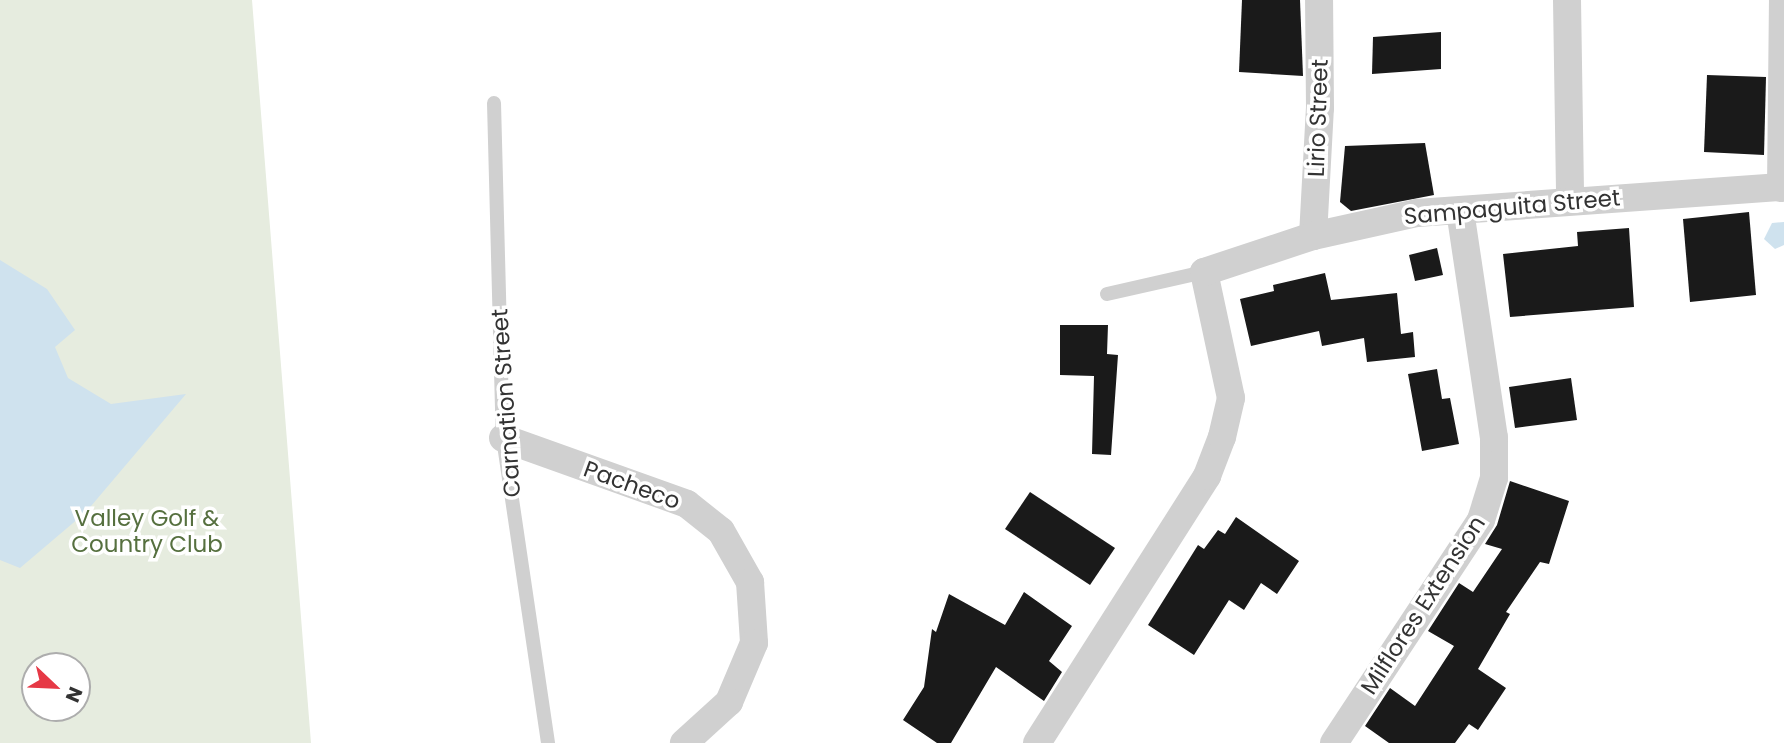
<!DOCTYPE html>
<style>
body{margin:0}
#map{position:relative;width:1784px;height:743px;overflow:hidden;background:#fff;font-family:Poppins,sans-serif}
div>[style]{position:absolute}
.green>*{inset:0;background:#e6ecdf}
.water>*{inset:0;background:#cfe2ee}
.building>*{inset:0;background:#1a1a1a}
.service>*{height:14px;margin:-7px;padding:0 7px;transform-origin:7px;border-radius:7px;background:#d0d0d0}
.minor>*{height:28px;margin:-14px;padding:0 14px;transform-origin:14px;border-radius:14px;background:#d0d0d0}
span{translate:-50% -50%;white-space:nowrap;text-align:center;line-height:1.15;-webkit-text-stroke:7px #fff;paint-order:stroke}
.street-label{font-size:23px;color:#333}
.park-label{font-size:23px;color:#56703f}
.north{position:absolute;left:21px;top:652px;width:70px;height:70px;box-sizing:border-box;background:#fff;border:2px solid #adadad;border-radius:50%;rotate:113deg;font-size:19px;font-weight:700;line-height:28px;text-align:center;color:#333}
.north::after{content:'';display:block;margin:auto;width:24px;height:32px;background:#e63946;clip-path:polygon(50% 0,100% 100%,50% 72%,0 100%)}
</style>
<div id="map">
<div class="green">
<div style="clip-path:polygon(evenodd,0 0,252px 0,311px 743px,0 743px,0 0,35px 666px,77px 666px,77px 708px,35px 708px,35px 666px)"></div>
</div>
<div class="water">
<div style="clip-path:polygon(1784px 222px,1784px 245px,1775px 249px,1764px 239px,1772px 223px)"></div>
<div style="clip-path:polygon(0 260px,47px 289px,75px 330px,55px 347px,68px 378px,111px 404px,186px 394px,86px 512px,20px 568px,0 560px)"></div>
</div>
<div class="building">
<div style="clip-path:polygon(1242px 0,1300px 0,1303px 76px,1239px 72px)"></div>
<div style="clip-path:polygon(1441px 32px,1441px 69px,1372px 74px,1373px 37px)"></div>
<div style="clip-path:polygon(1707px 75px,1766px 77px,1764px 155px,1704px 152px)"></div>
<div style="clip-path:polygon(1425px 143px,1434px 195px,1351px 211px,1340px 202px,1345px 146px)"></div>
<div style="clip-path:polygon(1749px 212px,1756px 295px,1690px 302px,1683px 219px)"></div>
<div style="clip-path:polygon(1629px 228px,1634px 307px,1510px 317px,1503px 254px,1578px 246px,1577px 232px)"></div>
<div style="clip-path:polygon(1437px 248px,1443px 275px,1415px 281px,1409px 255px)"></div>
<div style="clip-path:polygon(1325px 273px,1331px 300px,1397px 293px,1401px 334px,1413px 332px,1415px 357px,1367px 362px,1364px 338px,1322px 346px,1319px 331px,1251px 346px,1240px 299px,1274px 291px,1273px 285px)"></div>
<div style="clip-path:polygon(1060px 325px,1108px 325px,1107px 354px,1118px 355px,1111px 455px,1092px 454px,1094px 376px,1060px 375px)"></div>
<div style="clip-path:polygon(1437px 369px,1442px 399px,1450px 398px,1459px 444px,1422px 451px,1408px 374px)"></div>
<div style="clip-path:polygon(1571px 378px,1577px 420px,1515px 428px,1509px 387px)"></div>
<div style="clip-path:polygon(1510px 481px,1569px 501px,1549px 564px,1540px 562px,1506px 612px,1510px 614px,1478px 669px,1506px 688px,1478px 730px,1469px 724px,1455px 743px,1389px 743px,1365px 726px,1390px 688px,1415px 706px,1454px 646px,1428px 631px,1459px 583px,1473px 592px,1502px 549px,1485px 544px,1497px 525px)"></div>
<div style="clip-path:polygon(1030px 492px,1115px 548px,1090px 585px,1005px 529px)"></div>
<div style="clip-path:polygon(1236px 517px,1299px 561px,1277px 594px,1261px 583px,1244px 610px,1229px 600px,1194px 655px,1148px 625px,1198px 545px,1204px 549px,1218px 530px,1225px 534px)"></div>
<div style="clip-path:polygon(1024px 592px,1072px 626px,1049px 661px,1062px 672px,1044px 701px,996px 667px,951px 743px,937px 743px,903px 720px,924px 687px,932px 629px,936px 632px,949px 594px,1005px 625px)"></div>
</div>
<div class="service">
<div style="left:494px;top:103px;width:335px;rotate:88.5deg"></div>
<div style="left:503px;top:438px;width:308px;rotate:81.6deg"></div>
<div style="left:1107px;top:294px;width:99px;rotate:-12.8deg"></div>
</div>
<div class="minor">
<div style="left:1567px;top:0;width:200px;rotate:89.1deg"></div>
<div style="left:1781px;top:188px;width:188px;rotate:-89.4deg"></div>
<div style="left:1313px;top:236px;width:128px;rotate:-86.9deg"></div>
<div style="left:1320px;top:108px;width:108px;rotate:-90.5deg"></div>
<div style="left:503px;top:438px;width:195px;rotate:19.7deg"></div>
<div style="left:687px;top:504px;width:43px;rotate:38.5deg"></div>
<div style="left:721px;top:531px;width:59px;rotate:60.4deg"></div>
<div style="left:750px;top:582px;width:61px;rotate:86.2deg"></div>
<div style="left:754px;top:643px;width:64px;rotate:113deg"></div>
<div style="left:729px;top:702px;width:61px;rotate:137.7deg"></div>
<div style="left:1037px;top:743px;width:317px;rotate:-57.5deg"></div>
<div style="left:1207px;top:476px;width:42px;rotate:-69deg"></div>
<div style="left:1222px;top:437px;width:40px;rotate:-77deg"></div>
<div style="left:1231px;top:398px;width:129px;rotate:-102.1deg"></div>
<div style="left:1204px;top:272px;width:115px;rotate:-18.3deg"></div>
<div style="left:1313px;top:236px;width:107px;rotate:-12.5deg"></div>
<div style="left:1417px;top:213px;width:368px;rotate:-4.1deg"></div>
<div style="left:1334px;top:743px;width:267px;rotate:-56.6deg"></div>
<div style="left:1481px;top:520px;width:44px;rotate:-72.8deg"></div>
<div style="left:1494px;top:478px;width:40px;rotate:-90deg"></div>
<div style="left:1494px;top:438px;width:230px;rotate:-98.5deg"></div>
</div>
<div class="street-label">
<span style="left:1318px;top:118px;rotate:-88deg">Lirio Street</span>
<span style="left:1512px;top:207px;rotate:-5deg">Sampaguita Street</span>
<span style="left:506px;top:403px;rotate:-94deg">Carnation Street</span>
<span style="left:632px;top:485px;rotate:20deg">Pacheco</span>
<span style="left:1423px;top:605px;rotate:-57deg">Milflores Extension</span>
</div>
<div class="park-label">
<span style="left:147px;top:531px">Valley Golf &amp;<br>Country Club</span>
</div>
<div class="north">N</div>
</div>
